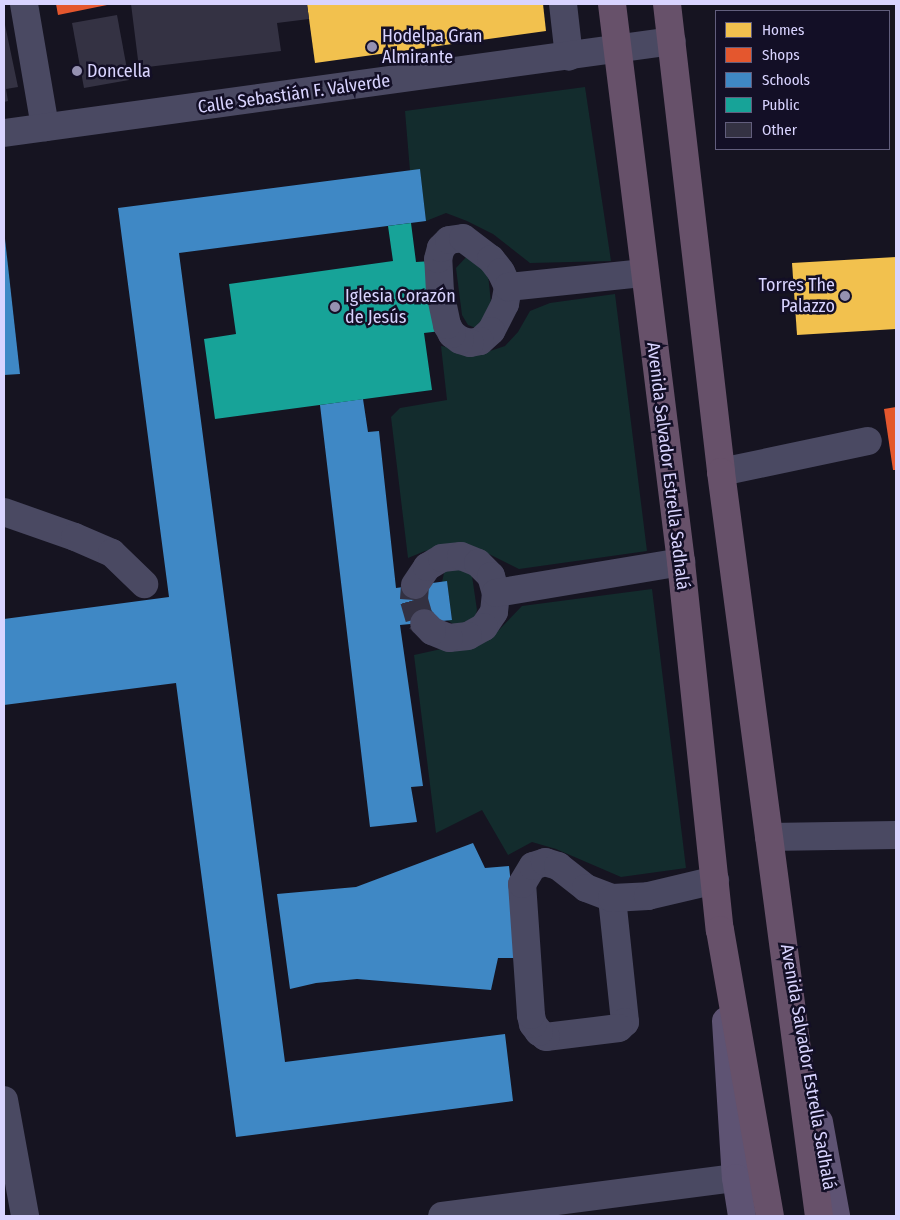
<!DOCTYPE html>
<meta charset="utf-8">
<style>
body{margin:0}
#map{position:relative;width:900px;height:1220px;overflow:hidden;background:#161421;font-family:"Fira Sans Condensed",sans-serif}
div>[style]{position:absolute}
.green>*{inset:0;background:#132c2d}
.homes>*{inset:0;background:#f2c14e}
.shops>*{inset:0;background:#e4572e}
.schools>*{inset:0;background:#3f88c5}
.public>*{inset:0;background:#17a398}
.building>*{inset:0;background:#343243}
.minor-tunnel>*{height:28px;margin-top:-14px;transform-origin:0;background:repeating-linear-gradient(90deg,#333142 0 28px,transparent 0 42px)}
.minor>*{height:28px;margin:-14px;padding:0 14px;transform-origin:14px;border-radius:14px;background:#4a4962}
.major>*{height:28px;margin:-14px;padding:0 14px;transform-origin:14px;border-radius:14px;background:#5e5373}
.highway>*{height:28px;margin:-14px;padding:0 14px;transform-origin:14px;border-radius:14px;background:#67516a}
.dots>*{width:14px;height:14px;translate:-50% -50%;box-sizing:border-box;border:2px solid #130f26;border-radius:50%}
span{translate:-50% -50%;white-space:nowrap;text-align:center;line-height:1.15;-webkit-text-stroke:5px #130f26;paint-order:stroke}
.poi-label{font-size:18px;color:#d9d4ff}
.left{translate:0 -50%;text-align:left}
.right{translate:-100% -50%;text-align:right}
.street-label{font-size:18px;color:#d9d4ff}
.frame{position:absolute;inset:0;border:5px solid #d9d4ff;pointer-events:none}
.legend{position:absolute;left:715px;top:10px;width:175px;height:140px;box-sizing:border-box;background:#130f26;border:1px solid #625e7d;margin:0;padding:6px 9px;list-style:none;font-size:15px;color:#d9d4ff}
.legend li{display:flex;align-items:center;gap:10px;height:25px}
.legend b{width:25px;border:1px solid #625e7d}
</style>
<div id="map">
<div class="green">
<div style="clip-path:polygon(585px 87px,611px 261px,530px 263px,493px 234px,467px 221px,446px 213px,426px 221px,420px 170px,410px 171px,405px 111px)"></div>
<div style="clip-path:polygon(469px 254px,488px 274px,492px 313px,476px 328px,468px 325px,462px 315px,456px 268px)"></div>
<div style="clip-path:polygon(615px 294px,647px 551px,519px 569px,489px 554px,450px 547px,425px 551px,408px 558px,391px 417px,400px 408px,447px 400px,441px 346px,484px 353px,505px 346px,518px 332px,530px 311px,550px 303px)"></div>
<div style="clip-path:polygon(451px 565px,463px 565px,472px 576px,477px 610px,475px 617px,456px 626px,447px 620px,452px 619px,447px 582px,442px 582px,444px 573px)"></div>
<div style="clip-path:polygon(652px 589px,686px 868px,621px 877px,556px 849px,532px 842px,508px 855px,482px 810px,436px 833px,414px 655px,455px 646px,499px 630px,522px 606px)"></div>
</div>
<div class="homes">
<div style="clip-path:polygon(307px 4px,543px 4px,546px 31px,315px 63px)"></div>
<div style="clip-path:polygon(896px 257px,896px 329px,797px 335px,792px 263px)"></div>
</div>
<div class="shops">
<div style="clip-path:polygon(56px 4px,107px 4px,107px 5px,58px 15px)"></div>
<div style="clip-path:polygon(896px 407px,896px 470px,893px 470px,884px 409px)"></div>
</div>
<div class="schools">
<div style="clip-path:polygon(420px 169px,426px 221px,179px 253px,285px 1062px,505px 1034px,513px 1101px,236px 1137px,176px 683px,4px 705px,4px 619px,169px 597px,118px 208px)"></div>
<div style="clip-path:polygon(4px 230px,20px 374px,4px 375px)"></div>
<div style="clip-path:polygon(363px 399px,368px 432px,379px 431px,396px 588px,447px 581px,452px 620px,400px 625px,423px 786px,411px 787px,417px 822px,370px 827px,320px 405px)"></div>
<div style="clip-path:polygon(473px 843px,485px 868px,509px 866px,519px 958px,498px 958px,491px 990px,357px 979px,316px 983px,290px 989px,277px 894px,356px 887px)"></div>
</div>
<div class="public">
<div style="clip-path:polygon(411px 223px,416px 262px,432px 261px,441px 331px,424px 333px,432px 390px,215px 419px,204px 339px,236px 334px,229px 284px,393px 261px,388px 226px)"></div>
</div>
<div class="building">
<div style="clip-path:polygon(131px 4px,307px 4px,309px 19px,277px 23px,281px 51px,139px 68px)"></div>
<div style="clip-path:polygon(117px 15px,129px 80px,84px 88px,72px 23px)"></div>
<div style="clip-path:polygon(4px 20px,18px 87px,6px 89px,8px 101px,4px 102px)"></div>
</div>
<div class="minor-tunnel">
<div style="left:415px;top:585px;width:15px;rotate:94deg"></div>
<div style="left:414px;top:600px;width:19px;rotate:74deg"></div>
<div style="left:419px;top:618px;width:7px;rotate:45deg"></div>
</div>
<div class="minor">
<div style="left:24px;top:4px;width:125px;rotate:80.3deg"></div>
<div style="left:563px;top:4px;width:53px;rotate:83.5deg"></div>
<div style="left:4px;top:133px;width:674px;rotate:-7.84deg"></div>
<div style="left:508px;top:287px;width:17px;rotate:100deg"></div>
<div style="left:505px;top:304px;width:30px;rotate:117deg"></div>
<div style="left:491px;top:331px;width:15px;rotate:138deg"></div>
<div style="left:480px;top:341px;width:10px;rotate:169deg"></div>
<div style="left:470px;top:343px;width:10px;rotate:-163deg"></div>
<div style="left:460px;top:340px;width:10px;rotate:-143deg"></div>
<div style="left:452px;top:334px;width:10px;rotate:-119deg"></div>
<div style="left:447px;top:325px;width:34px;rotate:-102deg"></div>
<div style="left:440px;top:292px;width:33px;rotate:-93deg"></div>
<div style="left:438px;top:259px;width:11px;rotate:-75deg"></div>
<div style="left:441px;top:248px;width:11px;rotate:-45deg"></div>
<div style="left:449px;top:240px;width:14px;rotate:-8deg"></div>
<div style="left:463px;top:238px;width:35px;rotate:37deg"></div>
<div style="left:491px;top:259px;width:16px;rotate:52deg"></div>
<div style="left:501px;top:272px;width:17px;rotate:65deg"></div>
<div style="left:508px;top:287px;width:137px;rotate:-5.9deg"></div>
<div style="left:721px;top:472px;width:150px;rotate:-11.9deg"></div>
<div style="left:4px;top:512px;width:75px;rotate:19.4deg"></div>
<div style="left:75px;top:537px;width:40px;rotate:23.4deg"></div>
<div style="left:112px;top:553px;width:45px;rotate:44.1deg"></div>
<div style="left:415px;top:585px;width:22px;rotate:-56deg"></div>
<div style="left:427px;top:567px;width:17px;rotate:-31deg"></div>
<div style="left:442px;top:558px;width:19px;rotate:-6deg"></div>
<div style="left:461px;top:556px;width:18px;rotate:22deg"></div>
<div style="left:478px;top:563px;width:18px;rotate:45deg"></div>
<div style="left:491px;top:576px;width:18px;rotate:74deg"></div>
<div style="left:496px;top:593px;width:19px;rotate:96deg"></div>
<div style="left:494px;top:612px;width:18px;rotate:124deg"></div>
<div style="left:484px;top:627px;width:18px;rotate:151deg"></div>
<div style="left:468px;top:636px;width:19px;rotate:174deg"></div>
<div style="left:449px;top:638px;width:18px;rotate:-158deg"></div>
<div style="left:432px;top:631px;width:11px;rotate:-135deg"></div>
<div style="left:496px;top:593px;width:188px;rotate:-9.5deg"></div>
<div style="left:769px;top:837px;width:127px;rotate:-0.9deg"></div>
<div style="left:612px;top:898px;width:125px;rotate:84deg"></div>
<div style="left:625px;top:1022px;width:8px;rotate:135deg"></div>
<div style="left:619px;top:1028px;width:74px;rotate:173deg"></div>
<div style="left:546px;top:1037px;width:9px;rotate:-144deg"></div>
<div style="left:539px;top:1032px;width:10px;rotate:-127deg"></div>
<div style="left:533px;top:1024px;width:9px;rotate:-103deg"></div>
<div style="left:531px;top:1015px;width:131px;rotate:-93.9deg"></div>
<div style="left:522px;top:884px;width:21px;rotate:-59deg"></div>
<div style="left:533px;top:866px;width:13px;rotate:-18deg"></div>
<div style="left:545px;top:862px;width:14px;rotate:17deg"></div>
<div style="left:558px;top:866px;width:36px;rotate:38deg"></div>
<div style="left:586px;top:888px;width:28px;rotate:21deg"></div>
<div style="left:612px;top:898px;width:36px;rotate:-3deg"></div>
<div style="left:648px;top:896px;width:69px;rotate:-13.4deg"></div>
<div style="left:4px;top:1100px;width:118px;rotate:79.7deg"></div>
<div style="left:442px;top:1216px;width:296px;rotate:-7.4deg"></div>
</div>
<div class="major">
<div style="left:726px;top:1021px;width:157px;rotate:86.4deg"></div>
<div style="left:736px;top:1178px;width:38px;rotate:81deg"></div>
<div style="left:819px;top:1122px;width:96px;rotate:79.7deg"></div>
</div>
<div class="highway">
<div style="left:612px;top:4px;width:562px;rotate:82.95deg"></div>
<div style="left:681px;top:562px;width:370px;rotate:84deg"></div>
<div style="left:720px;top:930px;width:290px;rotate:80.1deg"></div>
<div style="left:667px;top:4px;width:471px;rotate:83.4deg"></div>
<div style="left:721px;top:472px;width:750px;rotate:82.5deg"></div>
</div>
<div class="dots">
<div style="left:372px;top:47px;background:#9591b1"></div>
<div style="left:77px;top:71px;background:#9591b1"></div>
<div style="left:845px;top:296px;background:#9591b1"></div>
<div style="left:335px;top:307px;background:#9591b1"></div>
</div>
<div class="poi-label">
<span class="left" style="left:382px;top:47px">Hodelpa Gran<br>Almirante</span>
<span class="left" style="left:87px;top:71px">Doncella</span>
<span class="right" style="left:835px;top:296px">Torres The<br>Palazzo</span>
<span class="left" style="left:345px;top:307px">Iglesia Corazón<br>de Jesús</span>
</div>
<div class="street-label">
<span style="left:294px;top:94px;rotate:-8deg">Calle Sebastián F. Valverde</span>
<span style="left:668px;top:466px;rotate:83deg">Avenida Salvador Estrella Sadhalá</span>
<span style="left:808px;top:1067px;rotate:80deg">Avenida Salvador Estrella Sadhalá</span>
</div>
<div class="frame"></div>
<ul class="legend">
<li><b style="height:14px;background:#f2c14e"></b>Homes</li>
<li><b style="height:14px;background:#e4572e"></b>Shops</li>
<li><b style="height:14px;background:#3f88c5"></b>Schools</li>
<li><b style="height:14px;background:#17a398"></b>Public</li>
<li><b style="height:14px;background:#343243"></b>Other</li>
</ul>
</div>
